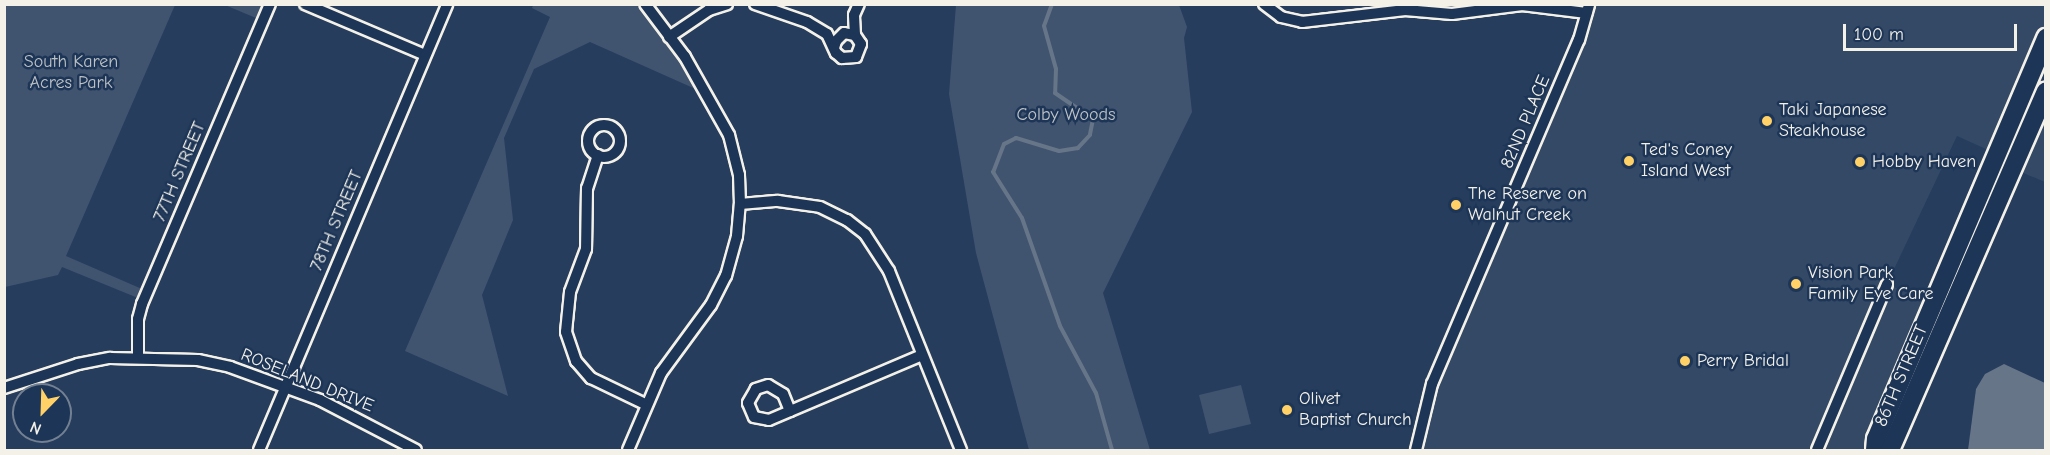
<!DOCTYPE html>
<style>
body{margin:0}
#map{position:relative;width:2050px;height:455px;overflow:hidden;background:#263d5d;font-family:"Comic Neue",sans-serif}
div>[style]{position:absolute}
.built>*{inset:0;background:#334966}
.green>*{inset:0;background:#40546f}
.water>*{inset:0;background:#677588}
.stream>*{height:4px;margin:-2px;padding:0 2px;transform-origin:2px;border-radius:2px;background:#677588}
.roads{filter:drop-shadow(2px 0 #f4f1e8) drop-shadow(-2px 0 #f4f1e8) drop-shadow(0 2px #f4f1e8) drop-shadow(0 -2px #f4f1e8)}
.street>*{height:10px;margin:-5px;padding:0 5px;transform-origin:5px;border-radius:5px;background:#1d3557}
.street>.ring{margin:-5px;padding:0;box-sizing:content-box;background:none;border:10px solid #1d3557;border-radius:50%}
.primary>*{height:18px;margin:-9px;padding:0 9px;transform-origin:9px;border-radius:9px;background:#1d3557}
.dots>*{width:16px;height:16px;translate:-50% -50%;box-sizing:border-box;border:3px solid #1d3557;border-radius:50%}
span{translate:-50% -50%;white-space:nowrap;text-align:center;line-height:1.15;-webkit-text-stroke:5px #1d3557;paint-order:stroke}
.park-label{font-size:18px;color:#bec2c4}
.poi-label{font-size:18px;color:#f4f1e8}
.left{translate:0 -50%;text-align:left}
.street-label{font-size:18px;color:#f4f1e8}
.frame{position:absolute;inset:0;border:6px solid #f4f1e8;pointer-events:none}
.north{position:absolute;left:12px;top:383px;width:60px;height:60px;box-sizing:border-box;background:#1d3557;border:2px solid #738091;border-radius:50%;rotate:203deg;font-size:16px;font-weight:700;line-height:24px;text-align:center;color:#f4f1e8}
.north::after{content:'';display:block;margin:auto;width:21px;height:27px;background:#ffd166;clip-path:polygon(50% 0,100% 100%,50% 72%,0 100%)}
.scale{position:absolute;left:1843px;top:24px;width:174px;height:27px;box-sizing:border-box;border:3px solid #f4f1e8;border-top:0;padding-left:8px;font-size:18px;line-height:21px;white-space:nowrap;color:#f4f1e8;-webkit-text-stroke:4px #1d3557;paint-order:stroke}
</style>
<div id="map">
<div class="built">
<div style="clip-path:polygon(1589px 5px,2045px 5px,2045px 38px,1997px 154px,1957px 136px,1887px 284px,1933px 304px,1875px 450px,1416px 450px,1424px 409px)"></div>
<div style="clip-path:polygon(2045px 113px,2045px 182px,2021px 172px)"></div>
</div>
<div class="green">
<div style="clip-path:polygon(4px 5px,175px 5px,66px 256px,142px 289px,138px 298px,62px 267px,58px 275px,5px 287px)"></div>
<div style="clip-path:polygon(225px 5px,262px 5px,256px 18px)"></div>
<div style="clip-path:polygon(533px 5px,645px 5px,709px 95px,590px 42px,534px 69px,504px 138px,513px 220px,482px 295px,508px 396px,405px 351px,550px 17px,532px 8px)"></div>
<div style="clip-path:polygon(956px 5px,1179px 5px,1187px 27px,1184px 38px,1192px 112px,1103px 293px,1150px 450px,1029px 450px,976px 253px,949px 94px)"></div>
<div style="clip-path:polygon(1241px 385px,1251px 424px,1209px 434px,1199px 395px)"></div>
</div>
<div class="water">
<div style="clip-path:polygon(2004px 364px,2045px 383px,2045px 450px,1968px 450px,1976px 389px,1985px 374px)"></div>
</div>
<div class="stream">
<div style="left:1052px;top:4px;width:23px;rotate:110deg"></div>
<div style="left:1044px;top:26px;width:45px;rotate:74.4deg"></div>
<div style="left:1056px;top:69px;width:24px;rotate:92deg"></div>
<div style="left:1055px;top:93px;width:46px;rotate:34.4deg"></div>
<div style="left:1093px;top:119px;width:16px;rotate:101deg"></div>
<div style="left:1090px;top:135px;width:18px;rotate:133deg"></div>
<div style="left:1078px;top:148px;width:19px;rotate:171deg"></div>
<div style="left:1059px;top:151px;width:45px;rotate:-163.2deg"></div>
<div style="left:1016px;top:138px;width:13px;rotate:153deg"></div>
<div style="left:1004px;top:144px;width:30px;rotate:111deg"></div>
<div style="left:993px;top:172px;width:54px;rotate:57.8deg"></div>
<div style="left:1022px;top:218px;width:114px;rotate:70.6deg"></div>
<div style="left:1060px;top:326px;width:76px;rotate:61.8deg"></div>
<div style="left:1096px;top:393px;width:59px;rotate:74.3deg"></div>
<div style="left:4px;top:5px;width:1px;rotate:-45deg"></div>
</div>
<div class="roads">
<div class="street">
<div style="left:305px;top:4px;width:130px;rotate:23deg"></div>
<div style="left:755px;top:4px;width:55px;rotate:19.1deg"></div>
<div style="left:807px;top:22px;width:23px;rotate:31deg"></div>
<div style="left:827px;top:34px;width:21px;rotate:65deg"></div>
<div style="left:836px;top:53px;width:8px;rotate:40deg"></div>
<div style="left:842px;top:58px;width:14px;rotate:-4deg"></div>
<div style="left:856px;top:57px;width:14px;rotate:-69deg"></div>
<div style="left:861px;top:44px;width:11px;rotate:-124deg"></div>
<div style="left:855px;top:35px;width:11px;rotate:-170deg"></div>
<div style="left:844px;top:33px;width:11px;rotate:135deg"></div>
<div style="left:836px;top:41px;width:7px;rotate:106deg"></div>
<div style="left:1264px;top:4px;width:21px;rotate:37deg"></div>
<div style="left:1281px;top:17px;width:22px;rotate:13deg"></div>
<div style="left:1302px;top:22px;width:104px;rotate:-6.6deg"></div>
<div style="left:1405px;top:10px;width:47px;rotate:4.9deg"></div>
<div style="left:1452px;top:14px;width:71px;rotate:-7.3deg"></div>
<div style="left:1522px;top:5px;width:65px;rotate:7deg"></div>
<div style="left:855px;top:35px;width:20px;rotate:-93deg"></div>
<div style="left:854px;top:15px;width:12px;rotate:-66deg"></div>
<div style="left:669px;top:37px;width:48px;rotate:-34deg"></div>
<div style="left:709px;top:10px;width:19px;rotate:-18deg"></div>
<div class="ring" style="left:588px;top:125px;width:22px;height:22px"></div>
<div style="left:598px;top:155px;width:35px;rotate:108deg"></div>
<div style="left:587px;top:188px;width:61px;rotate:90.9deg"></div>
<div style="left:586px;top:249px;width:46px;rotate:110.4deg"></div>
<div style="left:570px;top:292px;width:40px;rotate:95.7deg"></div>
<div style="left:566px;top:332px;width:31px;rotate:71deg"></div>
<div style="left:576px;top:361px;width:23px;rotate:49deg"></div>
<div style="left:591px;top:378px;width:60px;rotate:25.7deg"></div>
<div style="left:740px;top:204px;width:38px;rotate:-5deg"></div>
<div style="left:778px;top:201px;width:42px;rotate:8.1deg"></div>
<div style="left:820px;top:207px;width:30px;rotate:26deg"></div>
<div style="left:847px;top:220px;width:23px;rotate:38deg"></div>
<div style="left:865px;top:234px;width:44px;rotate:57deg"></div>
<div style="left:889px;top:271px;width:193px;rotate:68.1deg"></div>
<div style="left:138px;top:357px;width:38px;rotate:-90deg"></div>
<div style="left:138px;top:319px;width:16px;rotate:-75deg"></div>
<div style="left:142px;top:304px;width:326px;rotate:-66.9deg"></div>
<div style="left:4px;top:388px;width:78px;rotate:-18deg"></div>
<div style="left:78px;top:364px;width:33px;rotate:-11deg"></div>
<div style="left:110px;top:358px;width:88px;rotate:1.3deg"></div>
<div style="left:198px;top:360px;width:33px;rotate:12deg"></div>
<div style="left:230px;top:367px;width:96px;rotate:20.1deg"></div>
<div style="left:320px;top:400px;width:108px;rotate:27.5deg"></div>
<div style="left:790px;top:411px;width:18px;rotate:-112deg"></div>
<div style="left:783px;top:394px;width:17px;rotate:-149deg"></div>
<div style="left:768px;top:385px;width:13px;rotate:162deg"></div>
<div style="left:756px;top:389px;width:16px;rotate:120deg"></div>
<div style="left:748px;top:403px;width:15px;rotate:67deg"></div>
<div style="left:754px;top:417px;width:15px;rotate:11deg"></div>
<div style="left:769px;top:420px;width:166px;rotate:-23deg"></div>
<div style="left:259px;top:450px;width:484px;rotate:-67.1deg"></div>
<div style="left:628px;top:450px;width:84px;rotate:-66.8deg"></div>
<div style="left:661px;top:373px;width:84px;rotate:-53.7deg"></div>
<div style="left:711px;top:305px;width:33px;rotate:-63deg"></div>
<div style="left:726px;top:276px;width:41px;rotate:-74.6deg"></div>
<div style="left:737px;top:236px;width:32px;rotate:-85deg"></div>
<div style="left:740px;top:204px;width:29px;rotate:-92deg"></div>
<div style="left:739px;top:175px;width:41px;rotate:-104deg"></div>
<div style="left:729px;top:135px;width:90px;rotate:-119.4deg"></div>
<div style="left:685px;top:57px;width:66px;rotate:-127deg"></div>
<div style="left:1416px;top:450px;width:68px;rotate:-76.4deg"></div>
<div style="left:1432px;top:384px;width:374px;rotate:-66.9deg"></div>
<div style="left:1579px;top:40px;width:37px;rotate:-74deg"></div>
<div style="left:1817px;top:450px;width:180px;rotate:-67.1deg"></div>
</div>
<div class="primary">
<div style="left:1875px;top:450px;width:11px;rotate:-85deg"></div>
<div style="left:1876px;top:439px;width:436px;rotate:-67deg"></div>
<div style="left:1890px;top:450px;width:391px;rotate:-66.5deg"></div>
</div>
</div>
<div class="dots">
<div style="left:1767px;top:121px;background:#ffd166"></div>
<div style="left:1629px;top:161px;background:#ffd166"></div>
<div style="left:1860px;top:162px;background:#ffd166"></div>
<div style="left:1456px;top:205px;background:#ffd166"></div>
<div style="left:1796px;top:284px;background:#ffd166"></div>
<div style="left:1685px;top:361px;background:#ffd166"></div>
<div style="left:1287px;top:410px;background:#ffd166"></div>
</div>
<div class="park-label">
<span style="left:71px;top:73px">South Karen<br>Acres Park</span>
<span style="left:1066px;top:115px">Colby Woods</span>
</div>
<div class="poi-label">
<span class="left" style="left:1779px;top:121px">Taki Japanese<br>Steakhouse</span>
<span class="left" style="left:1641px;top:161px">Ted's Coney<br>Island West</span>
<span class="left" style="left:1872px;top:162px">Hobby Haven</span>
<span class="left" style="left:1468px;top:205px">The Reserve on<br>Walnut Creek</span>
<span class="left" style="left:1808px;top:284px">Vision Park<br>Family Eye Care</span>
<span class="left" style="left:1697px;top:361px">Perry Bridal</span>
<span class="left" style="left:1299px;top:410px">Olivet<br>Baptist Church</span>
</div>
<div class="street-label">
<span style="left:1526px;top:122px;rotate:-67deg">82ND PLACE</span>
<span style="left:180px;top:172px;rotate:-67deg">77TH STREET</span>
<span style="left:337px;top:221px;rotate:-67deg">78TH STREET</span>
<span style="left:1902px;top:376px;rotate:-67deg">86TH STREET</span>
<span style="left:307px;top:381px;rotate:22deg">ROSELAND DRIVE</span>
</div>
<div class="frame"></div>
<div class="north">N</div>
<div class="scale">100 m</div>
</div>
